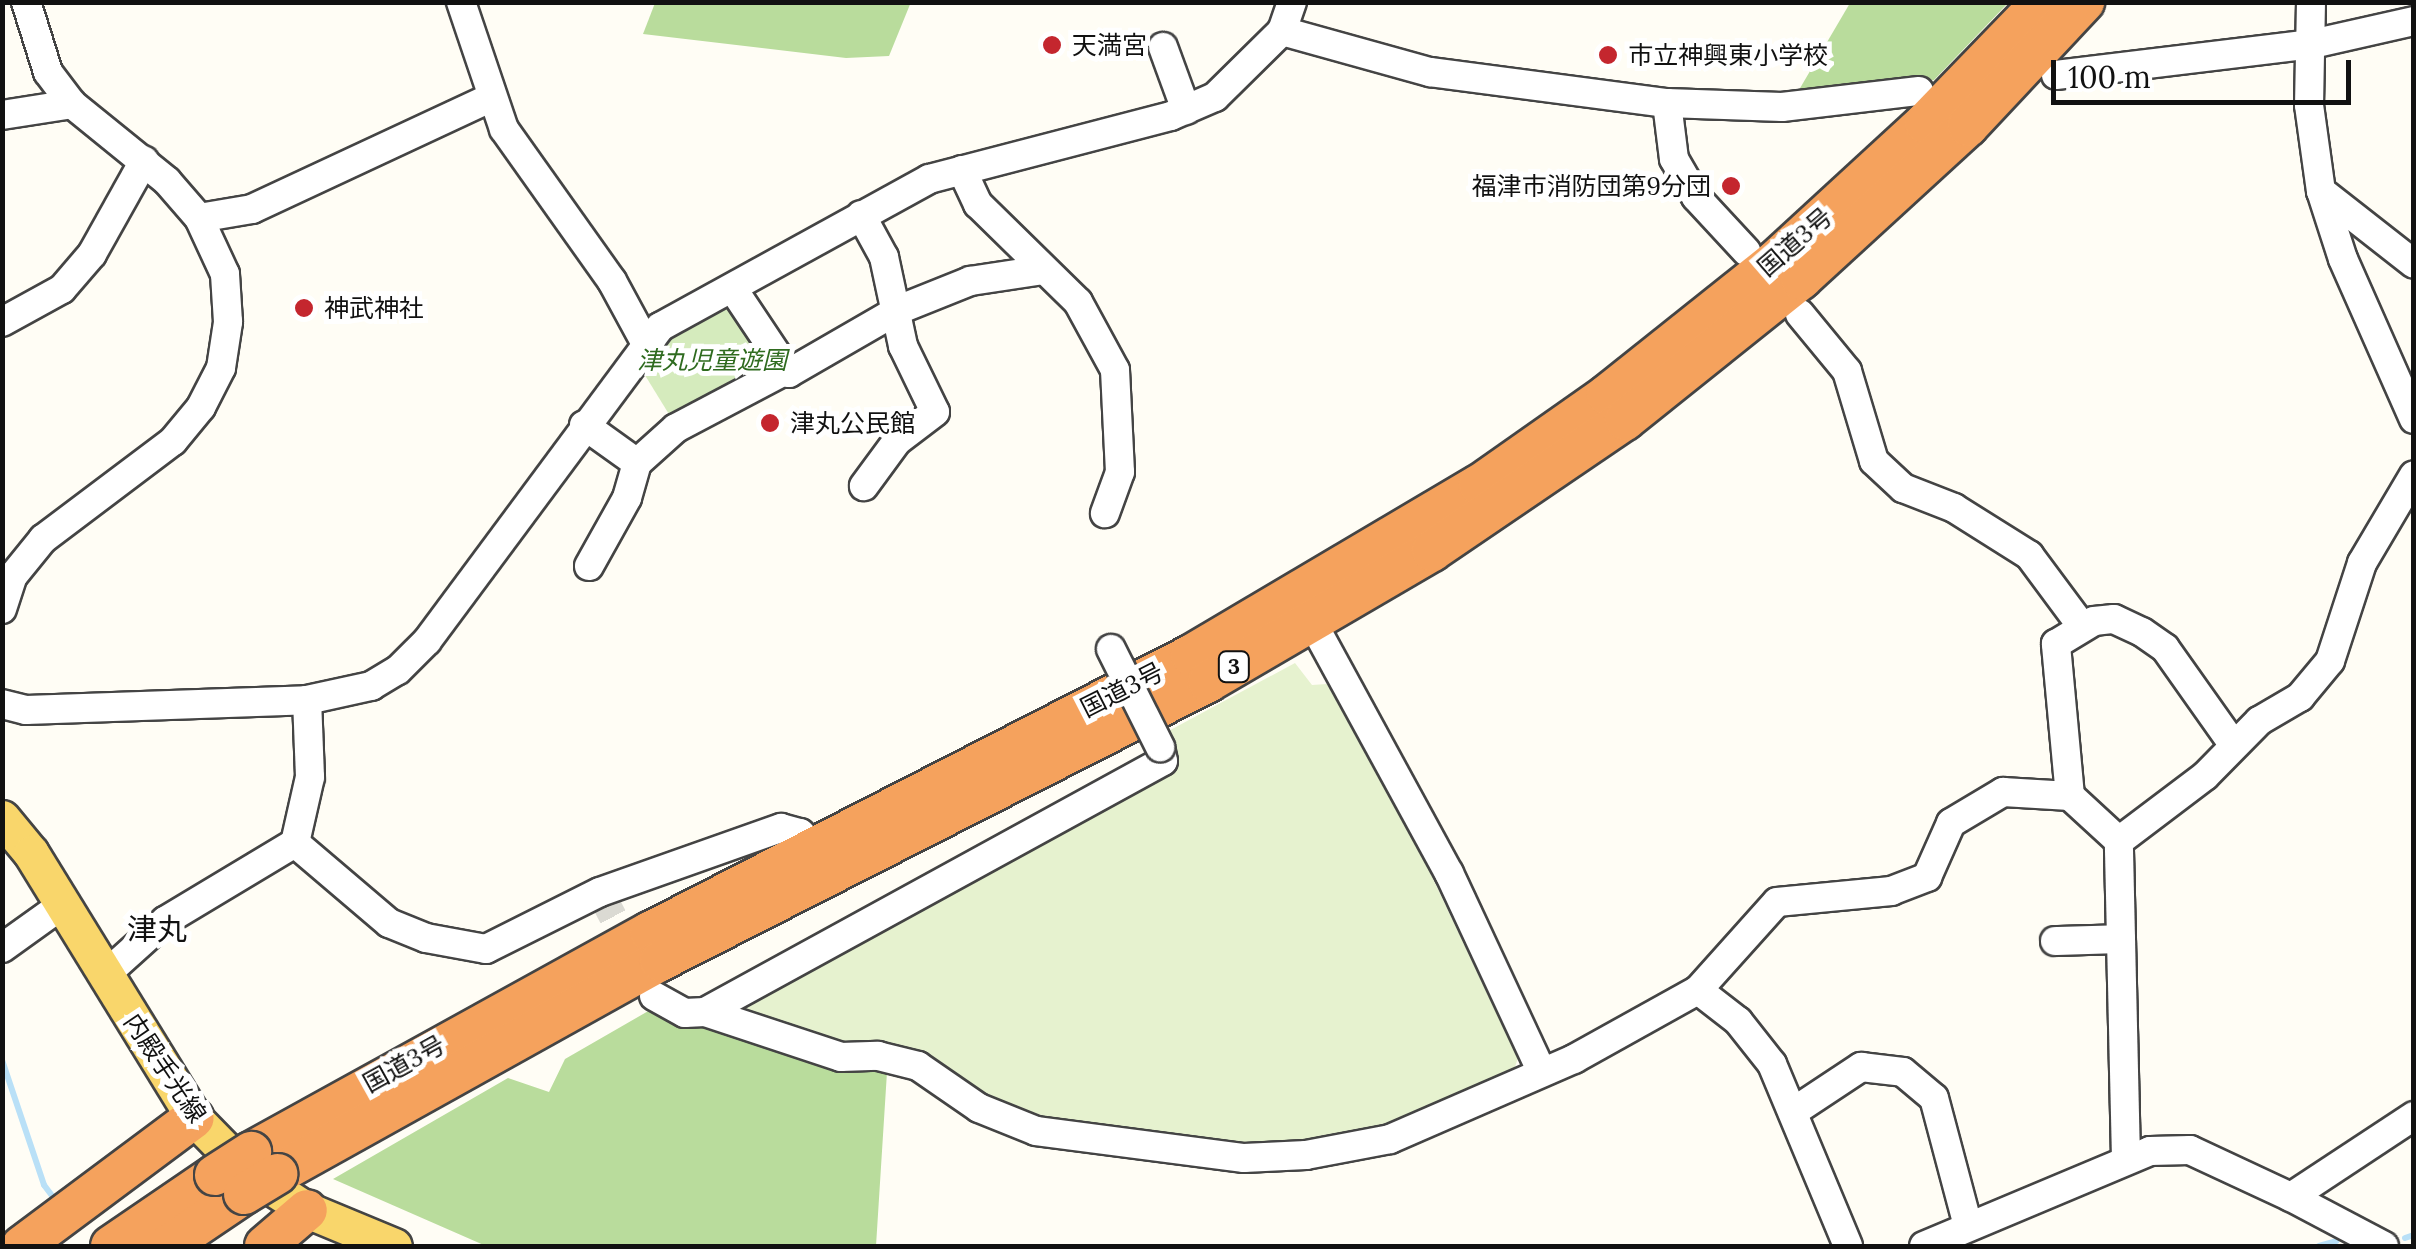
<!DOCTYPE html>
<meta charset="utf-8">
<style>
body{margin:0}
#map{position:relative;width:2416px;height:1249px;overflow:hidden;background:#fffdf5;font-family:Lora,"Noto Sans JP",serif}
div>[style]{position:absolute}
.green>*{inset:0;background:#d5ebbd}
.forest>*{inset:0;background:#b9dc9c}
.pitch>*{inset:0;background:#e6f2cf}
.stream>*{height:6px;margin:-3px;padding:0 3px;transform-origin:3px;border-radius:3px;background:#b9e0f7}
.minor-tunnel>*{height:28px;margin-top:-14px;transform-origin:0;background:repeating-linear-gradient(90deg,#dbdad3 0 28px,transparent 0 42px)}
.roads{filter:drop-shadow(2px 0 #444) drop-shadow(-2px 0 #444) drop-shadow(0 2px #444) drop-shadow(0 -2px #444)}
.minor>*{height:28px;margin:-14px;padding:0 14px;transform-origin:14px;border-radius:14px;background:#fff}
.major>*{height:35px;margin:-17.5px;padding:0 17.5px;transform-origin:17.5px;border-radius:17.5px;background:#f9d66b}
.highway>*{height:40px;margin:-20px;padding:0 20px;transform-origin:20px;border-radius:20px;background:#f5a25d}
.bridges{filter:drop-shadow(2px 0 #444) drop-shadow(-2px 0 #444) drop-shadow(0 2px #444) drop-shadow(0 -2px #444)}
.minor-bridge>*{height:28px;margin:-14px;padding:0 14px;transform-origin:14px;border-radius:14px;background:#fff}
.highway-bridge>*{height:40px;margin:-20px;padding:0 20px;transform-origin:20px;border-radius:20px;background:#f5a25d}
.dots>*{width:28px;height:28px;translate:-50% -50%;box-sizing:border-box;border:5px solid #fff;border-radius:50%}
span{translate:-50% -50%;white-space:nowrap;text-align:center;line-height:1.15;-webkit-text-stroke:10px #fff;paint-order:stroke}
.shield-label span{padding:2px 8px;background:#fff;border:2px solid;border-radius:8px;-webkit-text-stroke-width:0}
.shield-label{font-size:22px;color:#111;font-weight:700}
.poi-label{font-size:25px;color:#111}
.left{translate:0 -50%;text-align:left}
.right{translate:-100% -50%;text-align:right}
.street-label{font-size:25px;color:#111}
.park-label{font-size:25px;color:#2f6b1f;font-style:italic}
.quarter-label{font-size:30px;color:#111}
.frame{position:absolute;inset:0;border:5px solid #111;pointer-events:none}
.scale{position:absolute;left:2051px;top:60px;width:300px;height:45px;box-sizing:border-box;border:5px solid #111;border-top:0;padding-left:12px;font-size:30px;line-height:35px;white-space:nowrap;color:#111;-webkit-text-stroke:8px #fff;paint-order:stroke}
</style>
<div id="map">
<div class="green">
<div style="clip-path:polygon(727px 307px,738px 311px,776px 370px,675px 424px,643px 372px,675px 335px)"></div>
</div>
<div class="forest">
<div style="clip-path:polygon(911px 2px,889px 56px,846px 58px,643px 34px,655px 3px)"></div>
<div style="clip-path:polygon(1850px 3px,2008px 3px,1934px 80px,1796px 95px)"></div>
<div style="clip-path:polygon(657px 1006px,805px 1062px,887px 1072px,876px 1246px,486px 1246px,333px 1179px,508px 1078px,549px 1092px,565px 1059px)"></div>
</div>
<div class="pitch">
<div style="clip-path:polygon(1295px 663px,1312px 685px,1327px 684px,1425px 862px,1518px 1058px,1514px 1070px,1386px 1130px,1246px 1147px,1088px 1131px,737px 1012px,736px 1001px,1175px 762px,1163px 734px)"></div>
</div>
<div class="stream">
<div style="left:2px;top:1060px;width:132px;rotate:71.4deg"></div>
<div style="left:44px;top:1185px;width:20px;rotate:53deg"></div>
<div style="left:2405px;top:1238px;width:9px;rotate:-18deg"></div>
<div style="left:2319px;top:1246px;width:18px;rotate:-16deg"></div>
</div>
<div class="minor-tunnel">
<div style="left:600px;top:892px;width:73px;rotate:62.4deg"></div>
</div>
<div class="roads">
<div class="minor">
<div style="left:461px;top:2px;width:134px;rotate:71.3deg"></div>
<div style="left:504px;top:129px;width:186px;rotate:54.6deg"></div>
<div style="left:612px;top:281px;width:69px;rotate:61.6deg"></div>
<div style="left:2311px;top:2px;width:103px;rotate:91.1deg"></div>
<div style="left:2309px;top:105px;width:87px;rotate:82.1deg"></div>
<div style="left:2321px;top:191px;width:71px;rotate:72.1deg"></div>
<div style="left:2343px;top:259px;width:175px;rotate:66.1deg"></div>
<div style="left:1282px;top:31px;width:154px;rotate:15.5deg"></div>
<div style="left:1430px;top:72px;width:239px;rotate:7.5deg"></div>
<div style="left:1667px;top:103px;width:115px;rotate:2deg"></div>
<div style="left:1782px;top:107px;width:138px;rotate:-6.7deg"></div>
<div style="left:1163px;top:47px;width:67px;rotate:69.9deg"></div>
<div style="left:2056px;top:75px;width:258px;rotate:-6.9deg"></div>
<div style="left:2312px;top:44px;width:105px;rotate:-12.7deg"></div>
<div style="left:1667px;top:103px;width:56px;rotate:82.9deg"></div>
<div style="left:1674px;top:159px;width:44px;rotate:59.9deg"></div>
<div style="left:1696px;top:197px;width:74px;rotate:47.2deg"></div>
<div style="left:2px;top:115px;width:71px;rotate:-8.9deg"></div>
<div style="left:962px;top:170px;width:38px;rotate:65deg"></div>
<div style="left:978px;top:204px;width:140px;rotate:44.4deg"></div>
<div style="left:1078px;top:302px;width:77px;rotate:61.4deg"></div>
<div style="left:1115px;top:370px;width:102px;rotate:87.2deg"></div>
<div style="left:1120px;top:472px;width:44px;rotate:110.1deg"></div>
<div style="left:2321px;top:191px;width:118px;rotate:38.1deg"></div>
<div style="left:861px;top:215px;width:48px;rotate:61.3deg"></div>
<div style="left:884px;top:257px;width:91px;rotate:77.9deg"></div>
<div style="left:903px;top:346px;width:73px;rotate:64.1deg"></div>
<div style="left:935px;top:412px;width:48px;rotate:142.7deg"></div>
<div style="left:897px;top:441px;width:56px;rotate:126.3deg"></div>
<div style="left:199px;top:218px;width:54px;rotate:-9.6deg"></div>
<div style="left:252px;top:209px;width:263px;rotate:-25deg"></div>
<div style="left:733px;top:289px;width:101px;rotate:56.3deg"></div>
<div style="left:789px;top:373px;width:126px;rotate:-30deg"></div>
<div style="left:898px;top:310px;width:78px;rotate:-21.9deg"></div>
<div style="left:970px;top:281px;width:74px;rotate:-8.6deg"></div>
<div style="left:1800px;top:314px;width:74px;rotate:50.5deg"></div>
<div style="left:1847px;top:371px;width:94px;rotate:73.3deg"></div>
<div style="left:1874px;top:461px;width:40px;rotate:43deg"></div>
<div style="left:1903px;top:488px;width:55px;rotate:21.4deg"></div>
<div style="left:1954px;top:508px;width:89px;rotate:32.1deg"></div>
<div style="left:2029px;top:555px;width:87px;rotate:53.4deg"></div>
<div style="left:2px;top:322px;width:68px;rotate:-28.8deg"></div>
<div style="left:62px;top:289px;width:46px;rotate:-49.4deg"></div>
<div style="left:92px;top:254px;width:107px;rotate:-60.8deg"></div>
<div style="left:584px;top:425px;width:65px;rotate:35.6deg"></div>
<div style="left:637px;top:463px;width:36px;rotate:106deg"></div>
<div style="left:627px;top:498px;width:78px;rotate:119.2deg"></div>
<div style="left:637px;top:463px;width:52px;rotate:-41.9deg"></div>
<div style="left:676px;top:428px;width:122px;rotate:-27.8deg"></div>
<div style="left:2px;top:609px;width:35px;rotate:-72deg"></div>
<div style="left:13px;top:576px;width:48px;rotate:-51deg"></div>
<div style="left:43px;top:539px;width:163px;rotate:-37deg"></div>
<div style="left:173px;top:441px;width:44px;rotate:-50.5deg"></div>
<div style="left:201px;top:407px;width:44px;rotate:-62.9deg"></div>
<div style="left:221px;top:368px;width:47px;rotate:-81.3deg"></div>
<div style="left:228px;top:322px;width:48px;rotate:-93.6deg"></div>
<div style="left:225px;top:274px;width:62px;rotate:-114.9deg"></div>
<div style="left:199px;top:218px;width:49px;rotate:-130.9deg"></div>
<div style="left:167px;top:181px;width:122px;rotate:-141deg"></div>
<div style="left:72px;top:104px;width:40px;rotate:-127deg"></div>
<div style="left:48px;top:72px;width:73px;rotate:-107.4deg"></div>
<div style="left:1312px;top:622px;width:286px;rotate:61.4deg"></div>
<div style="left:1449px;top:873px;width:217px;rotate:65deg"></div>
<div style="left:2px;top:704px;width:25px;rotate:14deg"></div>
<div style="left:26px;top:710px;width:281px;rotate:-2deg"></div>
<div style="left:307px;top:700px;width:66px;rotate:-12.3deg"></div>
<div style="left:371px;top:686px;width:31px;rotate:-31deg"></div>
<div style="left:398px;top:670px;width:41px;rotate:-45deg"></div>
<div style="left:427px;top:641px;width:391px;rotate:-53.4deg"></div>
<div style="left:660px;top:327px;width:307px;rotate:-28.8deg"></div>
<div style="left:929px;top:179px;width:250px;rotate:-14.6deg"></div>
<div style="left:1171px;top:116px;width:48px;rotate:-23.4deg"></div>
<div style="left:1215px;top:97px;width:94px;rotate:-44.6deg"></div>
<div style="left:1282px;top:31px;width:31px;rotate:-71deg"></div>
<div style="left:2119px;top:841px;width:108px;rotate:-37.1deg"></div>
<div style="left:2205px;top:776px;width:77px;rotate:-45.5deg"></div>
<div style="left:2259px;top:721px;width:48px;rotate:-30.3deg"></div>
<div style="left:2300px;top:697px;width:47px;rotate:-50.2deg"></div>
<div style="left:2330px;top:661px;width:103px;rotate:-71.9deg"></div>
<div style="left:2362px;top:563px;width:102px;rotate:-59.4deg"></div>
<div style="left:295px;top:843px;width:123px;rotate:40.4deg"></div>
<div style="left:389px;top:923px;width:40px;rotate:22deg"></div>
<div style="left:426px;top:938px;width:61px;rotate:10.4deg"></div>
<div style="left:486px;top:949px;width:127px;rotate:-26.6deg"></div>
<div style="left:600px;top:892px;width:192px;rotate:-19.5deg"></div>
<div style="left:781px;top:828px;width:20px;rotate:15deg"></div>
<div style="left:800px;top:833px;width:20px;rotate:45deg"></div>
<div style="left:2055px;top:941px;width:66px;rotate:-1.7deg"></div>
<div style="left:2px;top:948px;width:74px;rotate:-35.6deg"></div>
<div style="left:105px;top:975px;width:81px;rotate:-42deg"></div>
<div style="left:165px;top:921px;width:152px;rotate:-31deg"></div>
<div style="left:295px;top:843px;width:68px;rotate:-77.2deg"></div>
<div style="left:310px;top:777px;width:77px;rotate:-92.2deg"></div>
<div style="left:1698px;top:990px;width:51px;rotate:37.8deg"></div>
<div style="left:1738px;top:1021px;width:55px;rotate:51.7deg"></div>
<div style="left:1772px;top:1064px;width:197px;rotate:67.3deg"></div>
<div style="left:654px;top:996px;width:35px;rotate:29deg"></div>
<div style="left:685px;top:1013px;width:20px;rotate:-3deg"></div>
<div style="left:705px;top:1012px;width:143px;rotate:18.3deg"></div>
<div style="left:841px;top:1057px;width:37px;rotate:-2deg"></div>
<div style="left:878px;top:1056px;width:41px;rotate:14deg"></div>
<div style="left:918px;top:1066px;width:74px;rotate:34.5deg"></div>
<div style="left:979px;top:1108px;width:61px;rotate:22deg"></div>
<div style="left:1036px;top:1131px;width:210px;rotate:7.4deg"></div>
<div style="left:1244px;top:1158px;width:62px;rotate:-2.8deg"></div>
<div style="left:1306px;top:1155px;width:86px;rotate:-10.8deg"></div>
<div style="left:1390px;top:1139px;width:201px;rotate:-23.5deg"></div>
<div style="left:1574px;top:1059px;width:142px;rotate:-29.1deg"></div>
<div style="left:1698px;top:990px;width:118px;rotate:-48.1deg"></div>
<div style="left:1777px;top:902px;width:115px;rotate:-5.5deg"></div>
<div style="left:1891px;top:891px;width:39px;rotate:-21deg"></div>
<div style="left:1927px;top:877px;width:59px;rotate:-66deg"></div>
<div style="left:1951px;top:823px;width:61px;rotate:-30.8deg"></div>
<div style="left:2003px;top:792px;width:67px;rotate:3.4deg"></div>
<div style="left:705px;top:1012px;width:522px;rotate:-28.72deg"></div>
<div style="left:1163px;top:761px;width:14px;rotate:-102deg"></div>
<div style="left:1793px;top:1112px;width:82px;rotate:-33.5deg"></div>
<div style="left:1861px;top:1067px;width:42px;rotate:6.8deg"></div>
<div style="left:1903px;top:1072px;width:40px;rotate:40deg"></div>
<div style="left:1934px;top:1098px;width:132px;rotate:75.1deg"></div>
<div style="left:2126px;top:1159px;width:318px;rotate:-91.3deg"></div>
<div style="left:2119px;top:841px;width:67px;rotate:-137.4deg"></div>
<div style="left:2070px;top:796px;width:153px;rotate:-95.3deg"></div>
<div style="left:2056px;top:644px;width:44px;rotate:-31.2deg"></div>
<div style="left:2094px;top:621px;width:20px;rotate:-6deg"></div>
<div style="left:2114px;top:619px;width:31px;rotate:25deg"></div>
<div style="left:2142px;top:632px;width:28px;rotate:35deg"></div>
<div style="left:2165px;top:648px;width:118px;rotate:54.7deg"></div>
<div style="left:2291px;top:1197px;width:105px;rotate:27.8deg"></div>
<div style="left:1924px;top:1246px;width:245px;rotate:-22.8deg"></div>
<div style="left:2150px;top:1151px;width:40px;rotate:-1.4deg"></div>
<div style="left:2190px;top:1150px;width:111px;rotate:25deg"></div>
<div style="left:2291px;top:1197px;width:147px;rotate:-33.4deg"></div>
</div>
<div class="major">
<div style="left:2px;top:818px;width:45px;rotate:50.4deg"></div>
<div style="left:31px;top:853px;width:311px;rotate:58.4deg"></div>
<div style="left:194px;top:1118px;width:73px;rotate:45.6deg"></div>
<div style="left:245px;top:1170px;width:74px;rotate:32.8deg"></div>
<div style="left:307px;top:1210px;width:94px;rotate:22.5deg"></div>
</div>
<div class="highway">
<div style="left:251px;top:1152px;width:456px;rotate:-28.9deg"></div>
<div style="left:650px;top:932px;width:608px;rotate:-27.11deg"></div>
<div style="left:1191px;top:655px;width:334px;rotate:-30.6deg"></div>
<div style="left:1479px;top:485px;width:156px;rotate:-35.1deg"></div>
<div style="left:1607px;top:395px;width:216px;rotate:-38.6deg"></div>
<div style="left:1776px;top:260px;width:202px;rotate:-42.6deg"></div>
<div style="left:1925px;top:123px;width:168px;rotate:-46deg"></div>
<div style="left:277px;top:1174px;width:438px;rotate:-29.1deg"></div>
<div style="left:660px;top:961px;width:615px;rotate:-26.98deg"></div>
<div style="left:1208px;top:682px;width:259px;rotate:-30.3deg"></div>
<div style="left:1432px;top:551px;width:233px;rotate:-34.2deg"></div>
<div style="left:1625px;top:420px;width:226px;rotate:-38.7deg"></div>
<div style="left:1801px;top:279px;width:226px;rotate:-42.5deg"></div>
<div style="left:1968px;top:126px;width:170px;rotate:-46.9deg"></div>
<div style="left:22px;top:1246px;width:214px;rotate:-36.7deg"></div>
<div style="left:111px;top:1246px;width:126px;rotate:-34.3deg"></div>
<div style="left:167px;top:1246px;width:93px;rotate:-34deg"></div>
<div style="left:265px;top:1246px;width:55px;rotate:-40.6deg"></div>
</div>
</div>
<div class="bridges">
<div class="minor-bridge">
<div style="left:1111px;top:649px;width:110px;rotate:63.4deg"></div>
</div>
<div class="highway-bridge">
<div style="left:215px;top:1175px;width:43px;rotate:-32.6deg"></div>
<div style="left:244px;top:1194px;width:39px;rotate:-31deg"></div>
</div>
</div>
<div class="dots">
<div style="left:1052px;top:45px;background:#c4262e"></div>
<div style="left:1608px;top:55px;background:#c4262e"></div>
<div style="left:1731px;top:186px;background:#c4262e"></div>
<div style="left:304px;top:308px;background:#c4262e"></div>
<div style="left:770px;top:423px;background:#c4262e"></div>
</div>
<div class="shield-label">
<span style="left:1234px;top:667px">3</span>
</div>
<div class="poi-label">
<span class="left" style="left:1072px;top:45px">天満宮</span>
<span class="left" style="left:1628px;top:55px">市立神興東小学校</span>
<span class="right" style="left:1711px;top:186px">福津市消防団第9分団</span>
<span class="left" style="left:324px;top:308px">神武神社</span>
<span class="left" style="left:790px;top:423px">津丸公民館</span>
</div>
<div class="street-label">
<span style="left:1795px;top:242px;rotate:-41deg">国道3号</span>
<span style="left:1122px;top:690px;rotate:-27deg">国道3号</span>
<span style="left:404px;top:1064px;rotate:-29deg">国道3号</span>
<span style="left:165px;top:1068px;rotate:56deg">内殿手光線</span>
</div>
<div class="park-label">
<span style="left:712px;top:360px">津丸児童遊園</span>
</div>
<div class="quarter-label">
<span style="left:157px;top:929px">津丸</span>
</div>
<div class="frame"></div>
<div class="scale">100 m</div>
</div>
